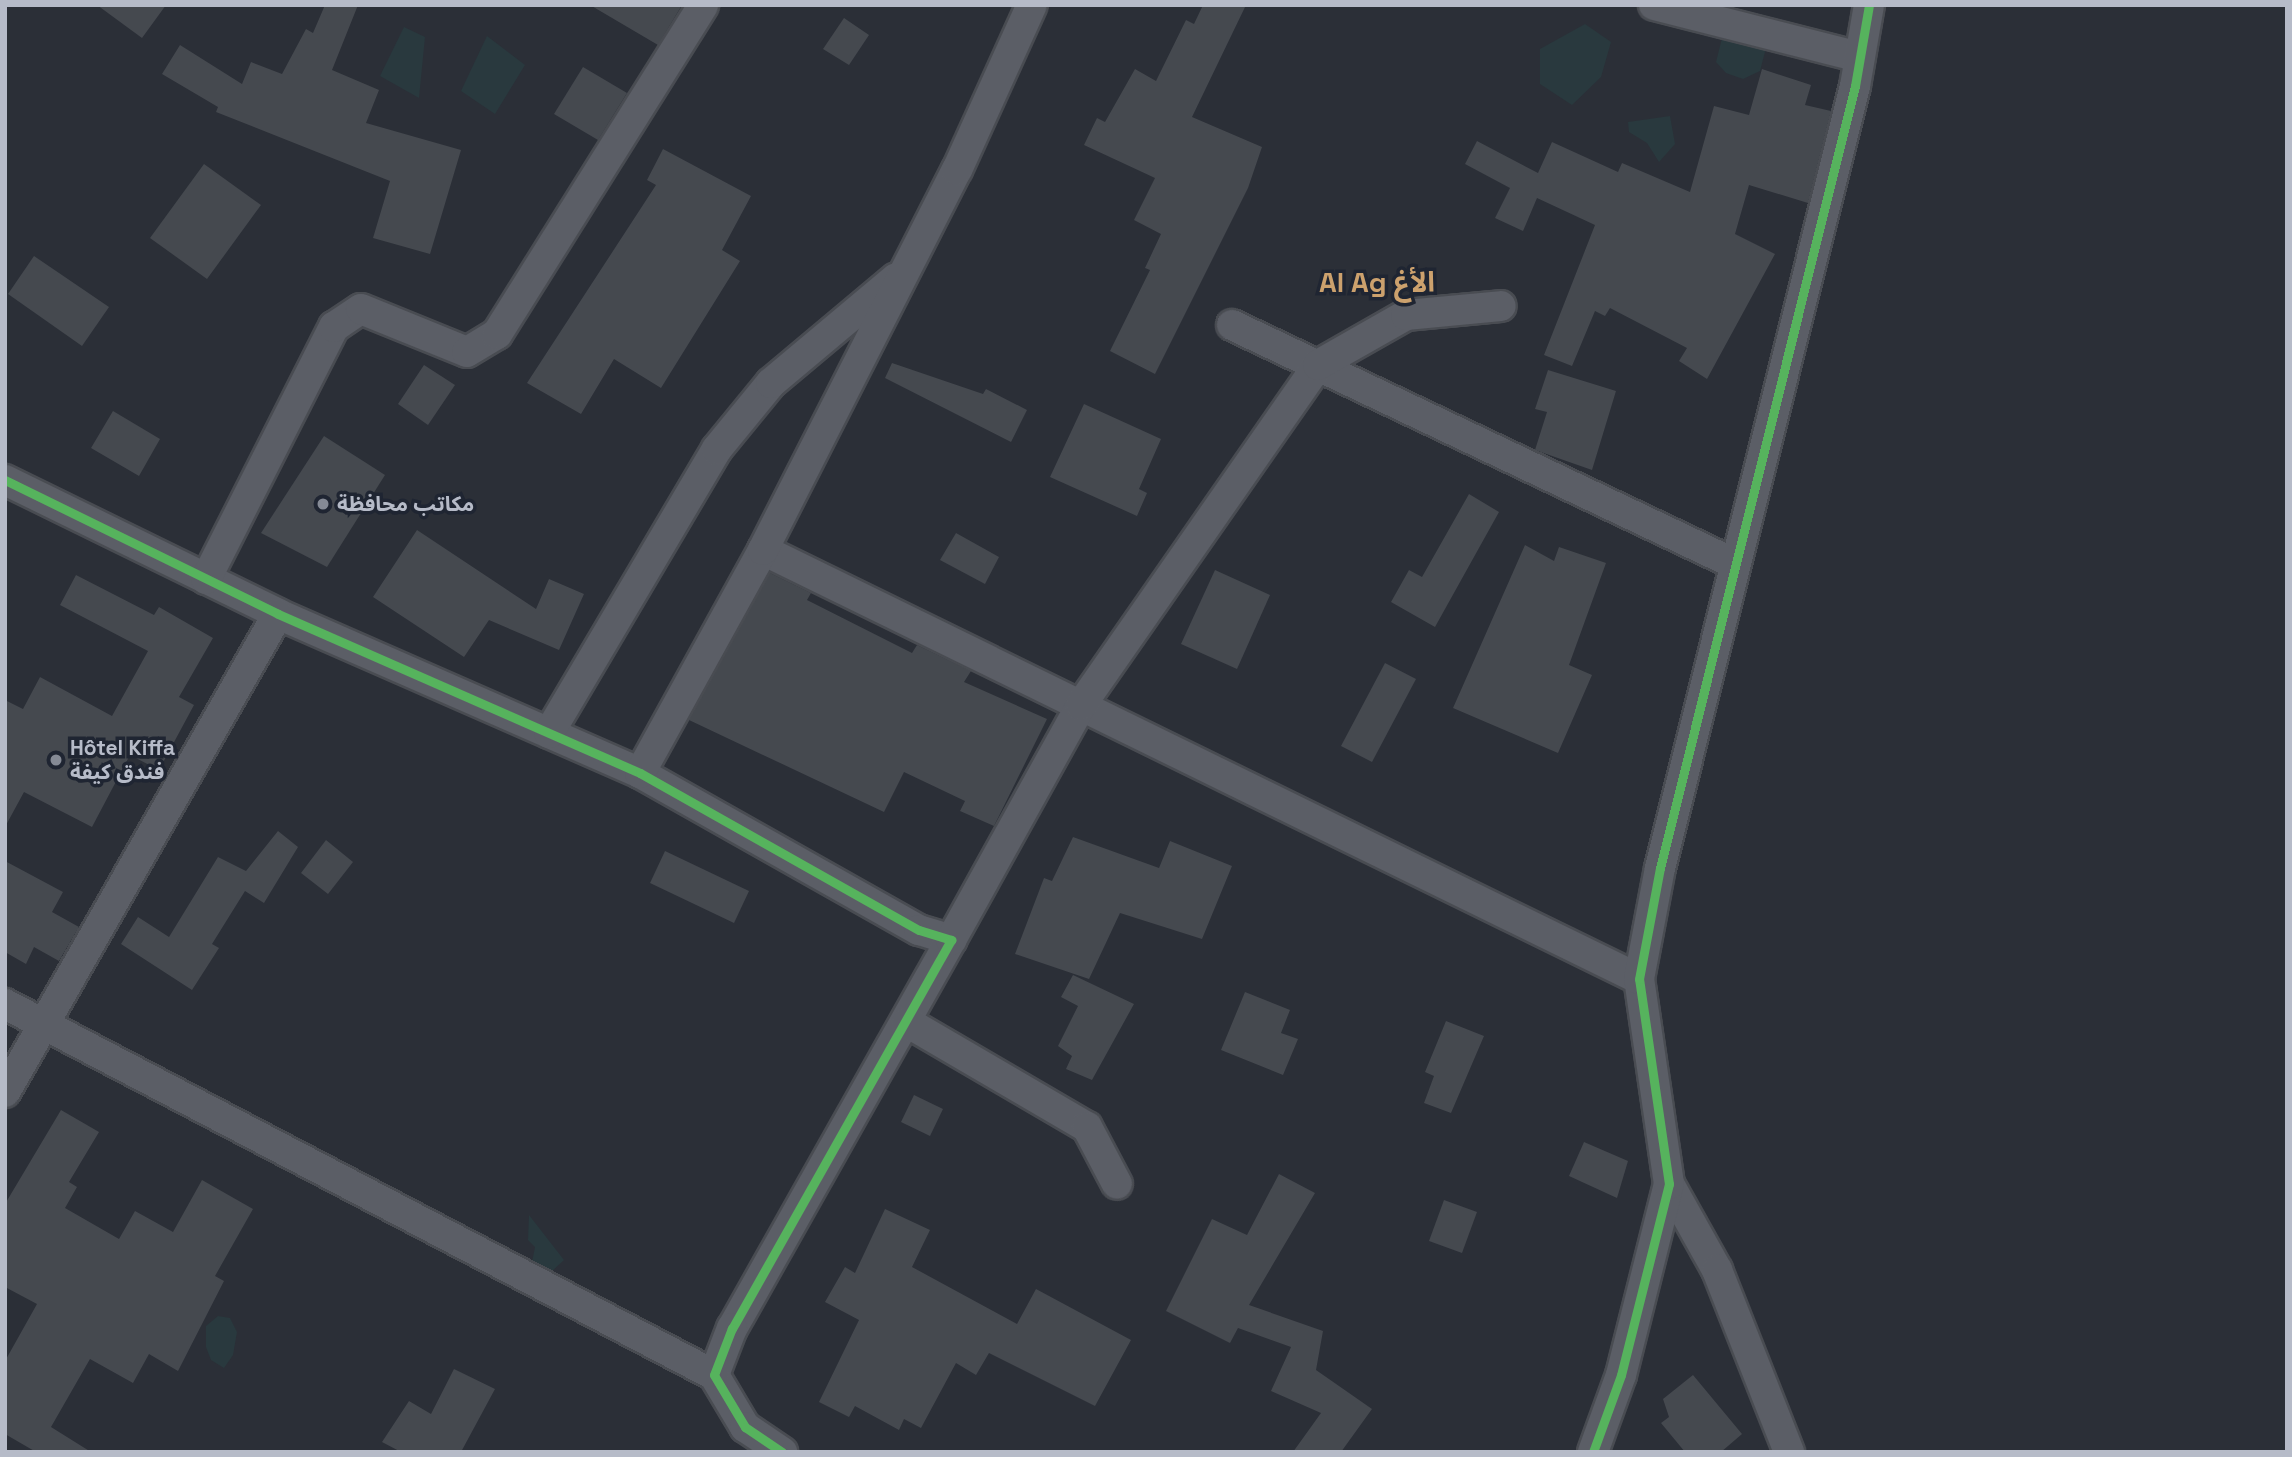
<!DOCTYPE html>
<meta charset="utf-8">
<style>
body{margin:0}
#map{position:relative;width:2292px;height:1457px;overflow:hidden;background:#2b2f37;font-family:"Space Grotesk","Noto Sans Arabic",sans-serif}
div>[style]{position:absolute}
.green>*{inset:0;background:#29393e}
.building>*{inset:0;background:#45494f}
.roads{filter:drop-shadow(2px 0 #494c52) drop-shadow(-2px 0 #494c52) drop-shadow(0 2px #494c52) drop-shadow(0 -2px #494c52)}
.street>*{height:30px;margin:-15px;padding:0 15px;transform-origin:15px;border-radius:15px;background:#5b5e66}
.cycleway>*{height:9px;margin:-4.5px;padding:0 4.5px;transform-origin:4.5px;border-radius:4.5px;background:#56b35d}
.dots>*{width:19px;height:19px;translate:-50% -50%;box-sizing:border-box;border:4px solid #1f2532;border-radius:50%}
span{translate:-50% -50%;white-space:nowrap;text-align:center;line-height:1.15;-webkit-text-stroke:7px #1f2532;paint-order:stroke}
.poi-label{font-size:21px;color:#b6bbc8;font-weight:700}
.left{translate:0 -50%;text-align:left}
.district-label{font-size:28px;color:#cca16d;font-weight:700}
.frame{position:absolute;inset:0;border:7px solid #b6bbc8;pointer-events:none}
</style>
<div id="map">
<div class="green">
<div style="clip-path:polygon(1585px 24px,1611px 42px,1601px 77px,1572px 105px,1540px 84px,1540px 49px)"></div>
<div style="clip-path:polygon(1725px 26px,1766px 48px,1760px 71px,1743px 79px,1726px 73px,1716px 62px)"></div>
<div style="clip-path:polygon(404px 27px,425px 37px,419px 98px,380px 76px)"></div>
<div style="clip-path:polygon(487px 36px,525px 65px,495px 114px,461px 91px)"></div>
<div style="clip-path:polygon(1670px 116px,1675px 144px,1659px 162px,1647px 143px,1629px 132px,1628px 122px)"></div>
<div style="clip-path:polygon(529px 1215px,564px 1260px,551px 1272px,531px 1267px,535px 1247px,528px 1240px)"></div>
<div style="clip-path:polygon(218px 1316px,230px 1318px,237px 1332px,233px 1355px,224px 1368px,211px 1360px,206px 1347px,206px 1326px)"></div>
</div>
<div class="building">
<div style="clip-path:polygon(97px 5px,166px 5px,142px 38px)"></div>
<div style="clip-path:polygon(325px 5px,358px 5px,332px 70px,379px 90px,366px 123px,461px 150px,430px 254px,373px 238px,390px 181px,216px 112px,218px 107px,162px 74px,180px 45px,242px 84px,251px 62px,282px 74px,306px 29px,313px 33px)"></div>
<div style="clip-path:polygon(590px 5px,682px 5px,658px 45px)"></div>
<div style="clip-path:polygon(1203px 5px,1246px 5px,1192px 117px,1262px 147px,1248px 188px,1155px 374px,1110px 351px,1150px 270px,1145px 268px,1161px 234px,1134px 220px,1155px 178px,1084px 145px,1097px 118px,1105px 122px,1135px 69px,1156px 81px,1186px 20px,1194px 24px)"></div>
<div style="clip-path:polygon(844px 18px,869px 35px,849px 65px,823px 49px)"></div>
<div style="clip-path:polygon(583px 67px,627px 93px,598px 140px,554px 114px)"></div>
<div style="clip-path:polygon(1762px 69px,1811px 85px,1805px 105px,1831px 111px,1808px 203px,1749px 185px,1735px 234px,1775px 254px,1707px 379px,1679px 361px,1687px 348px,1610px 308px,1605px 316px,1595px 311px,1572px 366px,1544px 355px,1595px 225px,1537px 198px,1523px 231px,1495px 218px,1510px 188px,1465px 164px,1477px 141px,1538px 173px,1552px 142px,1618px 172px,1622px 163px,1690px 192px,1714px 106px,1749px 115px)"></div>
<div style="clip-path:polygon(663px 149px,751px 196px,722px 250px,740px 261px,661px 388px,614px 359px,581px 414px,527px 383px,656px 185px,647px 180px)"></div>
<div style="clip-path:polygon(204px 164px,261px 205px,207px 279px,150px 238px)"></div>
<div style="clip-path:polygon(34px 256px,109px 307px,82px 346px,8px 294px)"></div>
<div style="clip-path:polygon(892px 363px,983px 394px,986px 389px,1027px 410px,1011px 442px,885px 378px)"></div>
<div style="clip-path:polygon(424px 365px,455px 385px,428px 425px,398px 404px)"></div>
<div style="clip-path:polygon(1548px 370px,1616px 391px,1592px 470px,1535px 450px,1547px 412px,1535px 409px)"></div>
<div style="clip-path:polygon(1084px 404px,1161px 439px,1139px 489px,1147px 493px,1137px 516px,1050px 477px)"></div>
<div style="clip-path:polygon(113px 411px,160px 439px,139px 476px,91px 448px)"></div>
<div style="clip-path:polygon(324px 436px,385px 475px,327px 567px,261px 533px)"></div>
<div style="clip-path:polygon(1469px 494px,1499px 512px,1435px 627px,1391px 602px,1409px 570px,1422px 577px)"></div>
<div style="clip-path:polygon(417px 530px,536px 609px,549px 579px,584px 594px,559px 650px,489px 620px,464px 657px,373px 597px)"></div>
<div style="clip-path:polygon(956px 533px,999px 557px,985px 584px,940px 560px)"></div>
<div style="clip-path:polygon(1525px 545px,1554px 561px,1559px 547px,1606px 563px,1569px 665px,1592px 675px,1558px 753px,1453px 708px)"></div>
<div style="clip-path:polygon(1215px 570px,1270px 595px,1237px 669px,1181px 644px)"></div>
<div style="clip-path:polygon(770px 573px,811px 593px,807px 600px,912px 653px,917px 645px,971px 671px,964px 682px,1047px 719px,994px 826px,960px 811px,965px 801px,904px 772px,884px 812px,689px 720px)"></div>
<div style="clip-path:polygon(76px 575px,154px 615px,159px 607px,213px 638px,179px 697px,194px 705px,159px 770px,130px 755px,92px 827px,24px 792px,5px 827px,5px 700px,23px 709px,40px 677px,112px 716px,148px 651px,60px 605px)"></div>
<div style="clip-path:polygon(1385px 663px,1416px 679px,1372px 762px,1341px 746px)"></div>
<div style="clip-path:polygon(278px 831px,298px 847px,264px 903px,245px 891px,212px 944px,219px 948px,192px 990px,121px 944px,138px 917px,169px 937px,218px 857px,246px 871px)"></div>
<div style="clip-path:polygon(1073px 837px,1159px 868px,1170px 841px,1232px 866px,1202px 939px,1120px 913px,1089px 979px,1015px 954px,1044px 878px,1052px 881px)"></div>
<div style="clip-path:polygon(326px 840px,353px 862px,328px 894px,301px 873px)"></div>
<div style="clip-path:polygon(665px 851px,749px 891px,734px 923px,650px 883px)"></div>
<div style="clip-path:polygon(5px 861px,63px 892px,52px 912px,79px 927px,59px 961px,34px 947px,26px 964px,5px 952px)"></div>
<div style="clip-path:polygon(1073px 975px,1134px 1004px,1092px 1080px,1066px 1069px,1072px 1056px,1058px 1046px,1078px 1006px,1061px 997px)"></div>
<div style="clip-path:polygon(1245px 992px,1290px 1010px,1281px 1033px,1298px 1039px,1283px 1075px,1221px 1050px)"></div>
<div style="clip-path:polygon(1446px 1021px,1484px 1036px,1451px 1113px,1424px 1103px,1434px 1076px,1425px 1072px)"></div>
<div style="clip-path:polygon(914px 1095px,943px 1109px,930px 1136px,901px 1122px)"></div>
<div style="clip-path:polygon(61px 1110px,99px 1132px,69px 1182px,77px 1187px,65px 1208px,119px 1239px,135px 1211px,173px 1232px,202px 1180px,253px 1209px,215px 1276px,224px 1281px,178px 1371px,149px 1354px,133px 1383px,90px 1359px,51px 1427px,91px 1452px,36px 1452px,5px 1434px,5px 1361px,37px 1304px,5px 1287px,5px 1204px)"></div>
<div style="clip-path:polygon(1584px 1142px,1628px 1161px,1617px 1198px,1569px 1176px)"></div>
<div style="clip-path:polygon(1279px 1174px,1315px 1193px,1249px 1305px,1323px 1331px,1316px 1370px,1372px 1409px,1341px 1452px,1293px 1452px,1321px 1413px,1271px 1391px,1291px 1347px,1238px 1328px,1230px 1343px,1166px 1311px,1212px 1219px,1247px 1235px)"></div>
<div style="clip-path:polygon(1444px 1200px,1477px 1212px,1462px 1253px,1429px 1241px)"></div>
<div style="clip-path:polygon(885px 1209px,930px 1230px,912px 1267px,1017px 1324px,1036px 1289px,1131px 1340px,1095px 1406px,989px 1353px,976px 1375px,956px 1363px,921px 1428px,904px 1419px,899px 1430px,855px 1406px,849px 1417px,819px 1402px,859px 1320px,825px 1302px,845px 1267px,855px 1273px)"></div>
<div style="clip-path:polygon(454px 1369px,495px 1389px,461px 1452px,401px 1452px,382px 1442px,409px 1401px,431px 1414px)"></div>
<div style="clip-path:polygon(1693px 1375px,1742px 1434px,1721px 1452px,1685px 1452px,1661px 1423px,1669px 1417px,1663px 1399px)"></div>
</div>
<div class="roads">
<div class="street">
<div style="left:1654px;top:5px;width:212px;rotate:14.2deg"></div>
<div style="left:1232px;top:325px;width:557px;rotate:25.41deg"></div>
<div style="left:5px;top:480px;width:304px;rotate:26.1deg"></div>
<div style="left:278px;top:614px;width:395px;rotate:23.7deg"></div>
<div style="left:640px;top:773px;width:320px;rotate:29.4deg"></div>
<div style="left:919px;top:930px;width:34px;rotate:17deg"></div>
<div style="left:951px;top:940px;width:446px;rotate:119.4deg"></div>
<div style="left:732px;top:1328px;width:50px;rotate:111deg"></div>
<div style="left:714px;top:1375px;width:61px;rotate:59.2deg"></div>
<div style="left:745px;top:1427px;width:45px;rotate:34deg"></div>
<div style="left:763px;top:550px;width:975px;rotate:26.09deg"></div>
<div style="left:206px;top:579px;width:283px;rotate:-63.1deg"></div>
<div style="left:334px;top:327px;width:32px;rotate:-34deg"></div>
<div style="left:361px;top:309px;width:114px;rotate:22.1deg"></div>
<div style="left:467px;top:352px;width:35px;rotate:-31deg"></div>
<div style="left:497px;top:334px;width:388px;rotate:-57.9deg"></div>
<div style="left:549px;top:733px;width:330px;rotate:-59.4deg"></div>
<div style="left:717px;top:449px;width:85px;rotate:-50.7deg"></div>
<div style="left:771px;top:383px;width:163px;rotate:-40deg"></div>
<div style="left:640px;top:773px;width:255px;rotate:-61.1deg"></div>
<div style="left:763px;top:550px;width:427px;rotate:-63deg"></div>
<div style="left:957px;top:170px;width:181px;rotate:-65.6deg"></div>
<div style="left:951px;top:940px;width:269px;rotate:-61deg"></div>
<div style="left:1081px;top:705px;width:414px;rotate:-55.1deg"></div>
<div style="left:1318px;top:365px;width:101px;rotate:-29.6deg"></div>
<div style="left:1406px;top:315px;width:95px;rotate:-5.4deg"></div>
<div style="left:5px;top:1004px;width:800px;rotate:27.62deg"></div>
<div style="left:907px;top:1022px;width:208px;rotate:30.3deg"></div>
<div style="left:1087px;top:1127px;width:64px;rotate:62.2deg"></div>
<div style="left:5px;top:1092px;width:550px;rotate:-60.27deg"></div>
<div style="left:1669px;top:1184px;width:98px;rotate:60.8deg"></div>
<div style="left:1717px;top:1270px;width:196px;rotate:68.4deg"></div>
<div style="left:1593px;top:1452px;width:82px;rotate:-70deg"></div>
<div style="left:1621px;top:1375px;width:197px;rotate:-75.9deg"></div>
<div style="left:1669px;top:1184px;width:207px;rotate:-98.3deg"></div>
<div style="left:1639px;top:979px;width:113px;rotate:-79.3deg"></div>
<div style="left:1660px;top:868px;width:806px;rotate:-76deg"></div>
<div style="left:1855px;top:86px;width:82px;rotate:-80.2deg"></div>
</div>
</div>
<div class="cycleway">
<div style="left:5px;top:480px;width:304px;rotate:26.1deg"></div>
<div style="left:278px;top:614px;width:395px;rotate:23.7deg"></div>
<div style="left:640px;top:773px;width:320px;rotate:29.4deg"></div>
<div style="left:919px;top:930px;width:34px;rotate:17deg"></div>
<div style="left:951px;top:940px;width:446px;rotate:119.4deg"></div>
<div style="left:732px;top:1328px;width:50px;rotate:111deg"></div>
<div style="left:714px;top:1375px;width:61px;rotate:59.2deg"></div>
<div style="left:745px;top:1427px;width:45px;rotate:34deg"></div>
<div style="left:1593px;top:1452px;width:82px;rotate:-70deg"></div>
<div style="left:1621px;top:1375px;width:197px;rotate:-75.9deg"></div>
<div style="left:1669px;top:1184px;width:207px;rotate:-98.3deg"></div>
<div style="left:1639px;top:979px;width:113px;rotate:-79.3deg"></div>
<div style="left:1660px;top:868px;width:806px;rotate:-76deg"></div>
<div style="left:1855px;top:86px;width:82px;rotate:-80.2deg"></div>
</div>
<div class="dots">
<div style="left:323px;top:504px;background:#858a95"></div>
<div style="left:56px;top:760px;background:#858a95"></div>
</div>
<div class="poi-label">
<span class="left" style="left:337px;top:504px">مكاتب محافظة</span>
<span class="left" style="left:70px;top:760px">Hôtel Kiffa<br>فندق كيفة</span>
</div>
<div class="district-label">
<span style="left:1377px;top:282px">Al Ag الأغ</span>
</div>
<div class="frame"></div>
</div>
